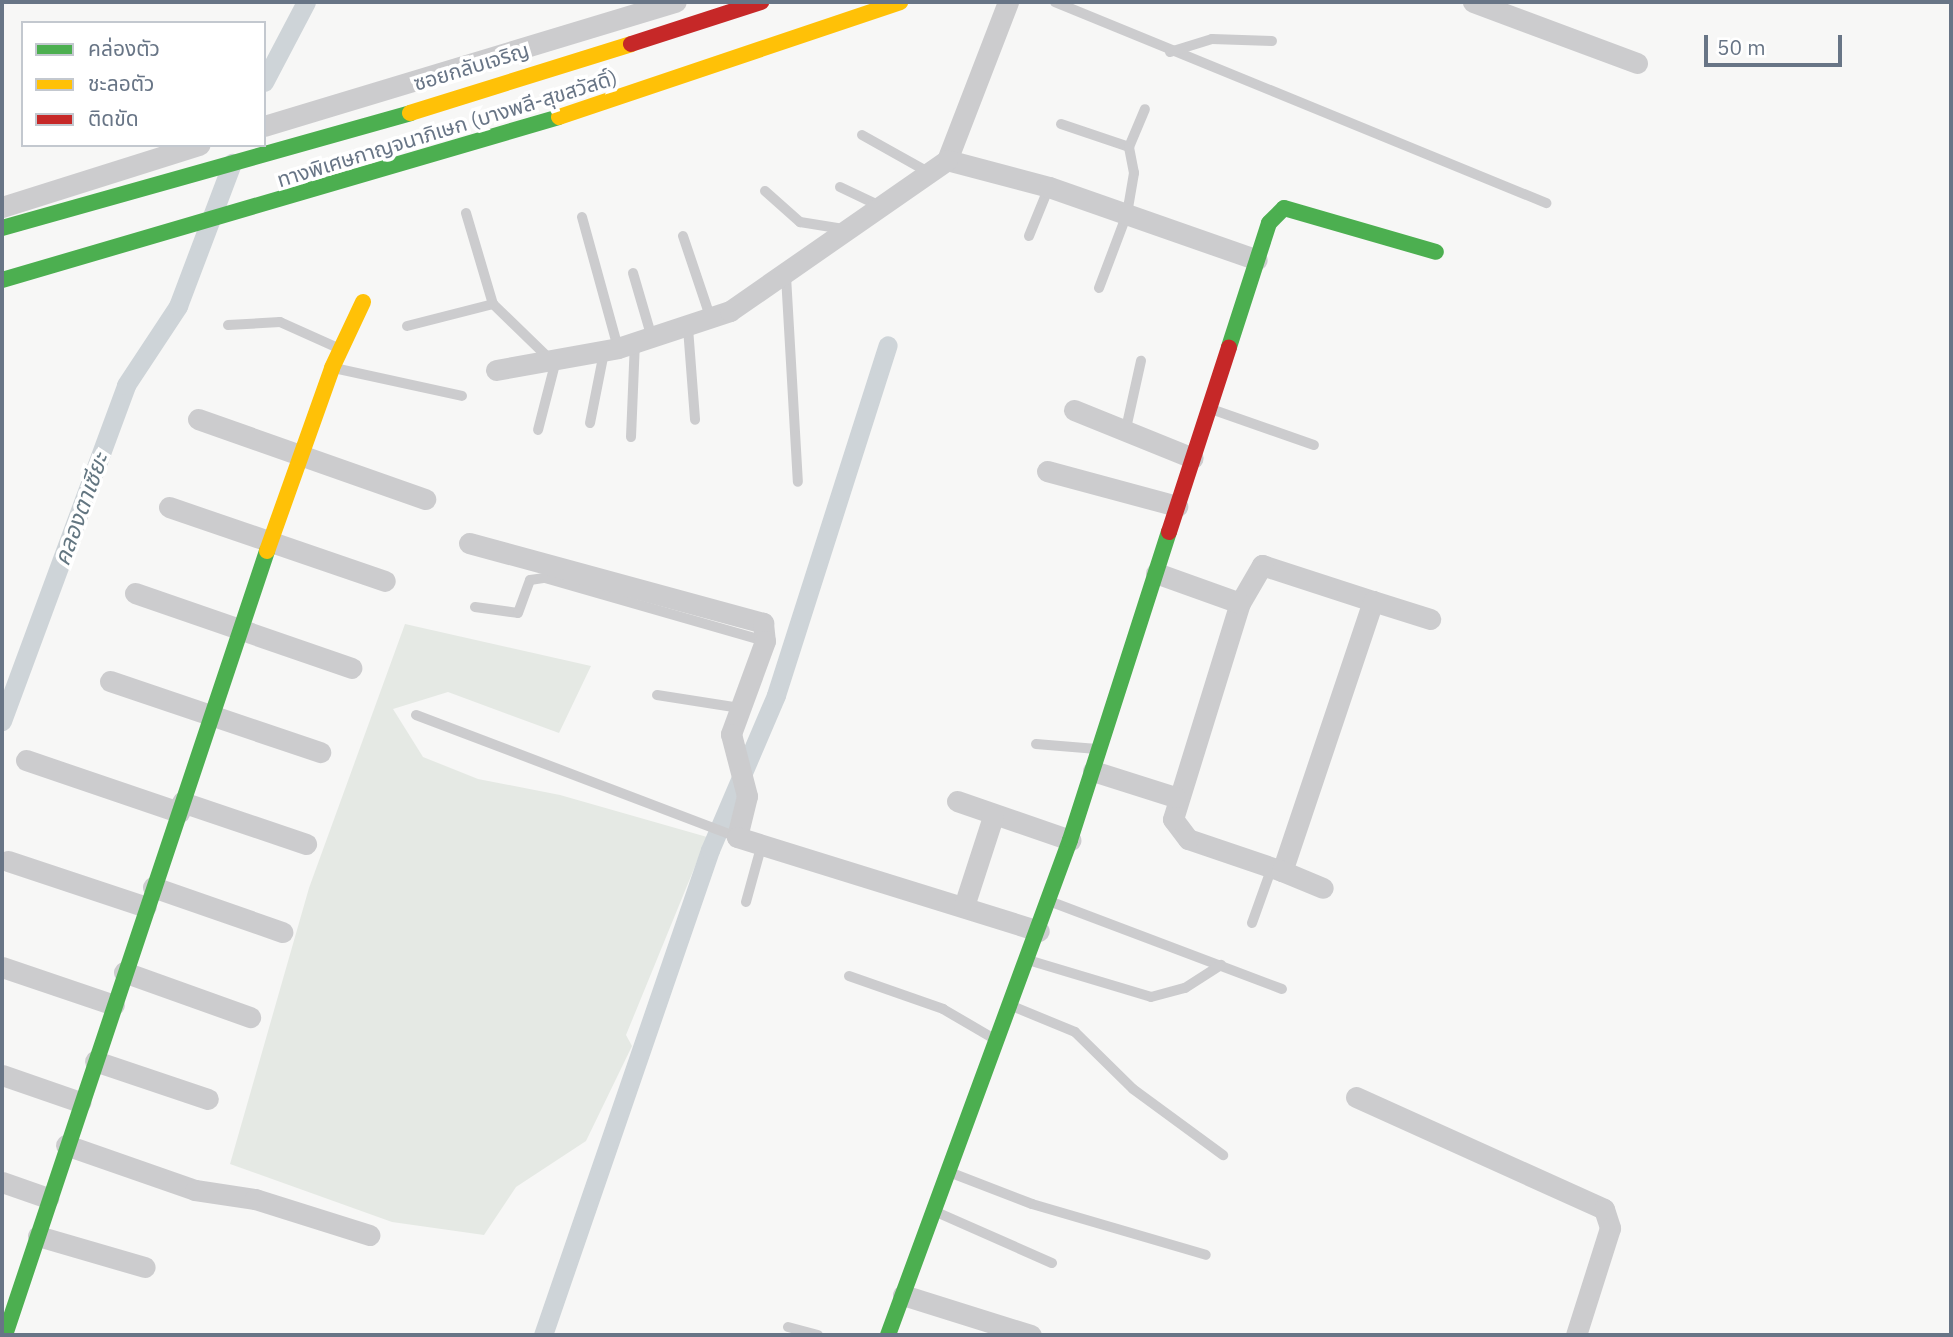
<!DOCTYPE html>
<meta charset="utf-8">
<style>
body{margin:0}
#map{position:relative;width:1953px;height:1337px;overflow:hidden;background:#f7f7f6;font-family:"IBM Plex Sans","Noto Sans Thai",sans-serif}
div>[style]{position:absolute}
.green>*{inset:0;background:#e5e9e4}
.canal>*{height:19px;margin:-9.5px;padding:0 9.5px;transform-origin:9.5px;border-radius:9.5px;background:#ced4d8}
.lane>*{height:10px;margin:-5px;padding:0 5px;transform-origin:5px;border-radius:5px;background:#ccccce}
.street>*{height:21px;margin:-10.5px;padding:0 10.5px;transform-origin:10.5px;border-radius:10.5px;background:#ccccce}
.fast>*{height:16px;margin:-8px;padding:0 8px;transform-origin:8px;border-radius:8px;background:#4caf50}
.slow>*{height:16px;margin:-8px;padding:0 8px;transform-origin:8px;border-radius:8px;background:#ffc107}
.jam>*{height:16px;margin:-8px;padding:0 8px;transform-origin:8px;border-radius:8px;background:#c62828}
span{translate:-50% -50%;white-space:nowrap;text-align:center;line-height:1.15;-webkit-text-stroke:7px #fff;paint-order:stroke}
.street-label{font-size:21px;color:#687586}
.water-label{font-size:23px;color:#637681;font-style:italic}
.frame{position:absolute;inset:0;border:4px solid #687586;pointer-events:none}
.legend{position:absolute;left:21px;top:21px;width:245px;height:126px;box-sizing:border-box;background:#fff;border:2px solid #c3c8cf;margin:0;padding:9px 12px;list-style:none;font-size:21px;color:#687586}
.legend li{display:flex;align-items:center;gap:14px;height:35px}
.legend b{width:35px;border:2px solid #c3c8cf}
.scale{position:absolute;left:1704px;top:35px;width:138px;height:32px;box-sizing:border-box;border:4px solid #687586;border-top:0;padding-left:9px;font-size:21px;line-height:24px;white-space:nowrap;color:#687586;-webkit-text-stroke:5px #fff;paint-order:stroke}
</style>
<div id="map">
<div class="green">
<div style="clip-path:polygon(405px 624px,591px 666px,559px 733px,448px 692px,393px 709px,423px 757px,478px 779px,560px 795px,707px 837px,626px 1035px,632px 1046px,586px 1141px,516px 1187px,484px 1235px,392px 1222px,230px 1164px,309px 888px)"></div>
</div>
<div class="canal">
<div style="left:264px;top:82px;width:90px;rotate:-62.3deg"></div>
<div style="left:2px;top:721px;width:358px;rotate:-69.7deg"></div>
<div style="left:126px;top:385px;width:95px;rotate:-56.6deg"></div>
<div style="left:178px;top:306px;width:153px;rotate:-69.3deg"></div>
<div style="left:543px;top:1335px;width:513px;rotate:-71deg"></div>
<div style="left:710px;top:850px;width:168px;rotate:-66.9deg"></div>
<div style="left:776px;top:695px;width:367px;rotate:-72.3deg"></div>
</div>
<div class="lane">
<div style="left:1055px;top:2px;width:531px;rotate:22.26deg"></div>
<div style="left:1170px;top:52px;width:44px;rotate:-17.2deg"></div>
<div style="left:1212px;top:39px;width:60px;rotate:1.9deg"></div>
<div style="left:1061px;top:124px;width:72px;rotate:18.7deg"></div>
<div style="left:862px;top:135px;width:78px;rotate:29.2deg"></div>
<div style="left:840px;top:187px;width:44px;rotate:25.4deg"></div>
<div style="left:765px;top:191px;width:47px;rotate:41.5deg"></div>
<div style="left:800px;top:222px;width:44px;rotate:9.2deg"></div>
<div style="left:466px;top:213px;width:95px;rotate:73.5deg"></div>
<div style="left:582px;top:217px;width:136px;rotate:74.6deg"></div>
<div style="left:683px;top:236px;width:88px;rotate:71.4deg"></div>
<div style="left:1029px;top:236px;width:53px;rotate:-67.8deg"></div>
<div style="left:633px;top:273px;width:68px;rotate:73.7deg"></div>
<div style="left:786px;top:276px;width:206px;rotate:86.7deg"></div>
<div style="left:1099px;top:288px;width:79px;rotate:-69.3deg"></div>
<div style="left:1127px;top:214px;width:42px;rotate:-80.3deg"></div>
<div style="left:1134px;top:173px;width:26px;rotate:-101deg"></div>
<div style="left:1129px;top:147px;width:41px;rotate:-67.2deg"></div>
<div style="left:228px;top:325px;width:52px;rotate:-3.3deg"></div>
<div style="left:280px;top:322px;width:66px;rotate:24.2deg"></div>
<div style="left:407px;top:326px;width:89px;rotate:-14.3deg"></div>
<div style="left:493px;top:304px;width:86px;rotate:44.1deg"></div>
<div style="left:555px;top:364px;width:68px;rotate:104.4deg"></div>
<div style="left:688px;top:328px;width:92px;rotate:85.6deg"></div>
<div style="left:334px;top:368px;width:131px;rotate:12.3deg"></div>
<div style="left:1211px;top:409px;width:109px;rotate:19.3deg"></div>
<div style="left:590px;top:423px;width:72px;rotate:-78.8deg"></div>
<div style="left:1125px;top:433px;width:74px;rotate:-77.5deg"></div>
<div style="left:631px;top:437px;width:94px;rotate:-87.6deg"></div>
<div style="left:475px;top:607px;width:43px;rotate:7.9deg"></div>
<div style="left:518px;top:613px;width:35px;rotate:-70deg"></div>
<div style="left:530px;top:580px;width:15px;rotate:-8deg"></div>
<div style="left:545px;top:578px;width:229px;rotate:16deg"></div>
<div style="left:657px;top:695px;width:84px;rotate:8.9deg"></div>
<div style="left:416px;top:715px;width:343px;rotate:20.8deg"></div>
<div style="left:1036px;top:744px;width:61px;rotate:4.7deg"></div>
<div style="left:1049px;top:901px;width:249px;rotate:20.7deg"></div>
<div style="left:746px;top:902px;width:60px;rotate:-74.6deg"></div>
<div style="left:1252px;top:923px;width:59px;rotate:-70.3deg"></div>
<div style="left:1028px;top:960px;width:128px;rotate:16.7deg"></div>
<div style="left:1151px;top:997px;width:35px;rotate:-15deg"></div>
<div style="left:1185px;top:988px;width:43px;rotate:-32.6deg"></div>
<div style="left:849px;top:976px;width:100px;rotate:19.3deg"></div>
<div style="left:943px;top:1009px;width:61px;rotate:30.3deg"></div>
<div style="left:1012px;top:1006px;width:68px;rotate:22.4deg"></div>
<div style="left:1075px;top:1032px;width:81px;rotate:44.5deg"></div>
<div style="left:1133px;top:1089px;width:112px;rotate:36.3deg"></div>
<div style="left:949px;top:1172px;width:89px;rotate:21.1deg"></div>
<div style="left:1032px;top:1204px;width:181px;rotate:16.3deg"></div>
<div style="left:934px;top:1211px;width:129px;rotate:23.8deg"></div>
<div style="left:788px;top:1327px;width:31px;rotate:15deg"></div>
</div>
<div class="street">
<div style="left:1008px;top:2px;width:169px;rotate:111.1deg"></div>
<div style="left:947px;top:160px;width:106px;rotate:14.8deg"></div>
<div style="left:1049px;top:187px;width:220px;rotate:19.3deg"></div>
<div style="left:1473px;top:2px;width:175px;rotate:20.4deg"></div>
<div style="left:264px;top:126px;width:430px;rotate:-16.8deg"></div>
<div style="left:2px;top:207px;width:207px;rotate:-17.5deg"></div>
<div style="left:496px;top:370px;width:124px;rotate:-10.2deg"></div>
<div style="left:618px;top:348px;width:118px;rotate:-18.3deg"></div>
<div style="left:730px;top:311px;width:264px;rotate:-34.8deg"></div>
<div style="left:1074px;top:410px;width:128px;rotate:22deg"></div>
<div style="left:198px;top:419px;width:241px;rotate:19.4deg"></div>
<div style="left:1047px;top:471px;width:135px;rotate:15.1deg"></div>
<div style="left:169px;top:507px;width:228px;rotate:18.9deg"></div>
<div style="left:469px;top:543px;width:305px;rotate:15.2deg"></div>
<div style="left:763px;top:623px;width:18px;rotate:84deg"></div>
<div style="left:765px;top:641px;width:99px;rotate:110.1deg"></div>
<div style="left:731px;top:734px;width:64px;rotate:75.5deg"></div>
<div style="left:747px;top:796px;width:42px;rotate:103.7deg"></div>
<div style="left:737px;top:837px;width:316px;rotate:17.3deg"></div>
<div style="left:1262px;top:565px;width:117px;rotate:18deg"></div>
<div style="left:1373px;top:601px;width:285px;rotate:108.6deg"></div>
<div style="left:1282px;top:871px;width:99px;rotate:-161.2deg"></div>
<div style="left:1188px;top:839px;width:25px;rotate:-127deg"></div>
<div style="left:1173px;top:819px;width:226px;rotate:-72.8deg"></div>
<div style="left:1240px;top:603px;width:44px;rotate:-59.9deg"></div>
<div style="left:1156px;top:573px;width:89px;rotate:19.7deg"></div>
<div style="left:135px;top:593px;width:229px;rotate:19.1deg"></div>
<div style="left:1373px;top:601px;width:60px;rotate:17.5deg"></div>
<div style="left:110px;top:681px;width:222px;rotate:18.7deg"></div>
<div style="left:26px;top:760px;width:162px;rotate:18.8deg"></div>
<div style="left:1093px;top:771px;width:86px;rotate:17.6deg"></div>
<div style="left:957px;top:801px;width:120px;rotate:19deg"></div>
<div style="left:182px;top:802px;width:131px;rotate:18.7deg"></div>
<div style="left:8px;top:861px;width:145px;rotate:18.4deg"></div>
<div style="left:1282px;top:871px;width:44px;rotate:22.5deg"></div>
<div style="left:153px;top:887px;width:137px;rotate:19.2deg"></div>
<div style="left:964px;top:906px;width:94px;rotate:-72deg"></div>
<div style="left:2px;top:967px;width:118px;rotate:18.7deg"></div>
<div style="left:124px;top:972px;width:134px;rotate:19.7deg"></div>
<div style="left:95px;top:1061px;width:119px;rotate:18.6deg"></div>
<div style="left:2px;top:1075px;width:83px;rotate:19.1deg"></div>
<div style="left:1356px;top:1097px;width:272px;rotate:24.3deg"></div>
<div style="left:1604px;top:1209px;width:20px;rotate:72deg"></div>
<div style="left:1610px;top:1228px;width:112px;rotate:107.6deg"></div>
<div style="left:66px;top:1145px;width:137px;rotate:19.2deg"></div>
<div style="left:195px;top:1190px;width:61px;rotate:8.5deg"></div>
<div style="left:255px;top:1199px;width:120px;rotate:17.5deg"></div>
<div style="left:2px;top:1182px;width:49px;rotate:19.2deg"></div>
<div style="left:38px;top:1236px;width:111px;rotate:16.2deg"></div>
<div style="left:903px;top:1295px;width:134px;rotate:17.4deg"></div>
</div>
<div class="fast">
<div style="left:2px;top:228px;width:424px;rotate:-15.7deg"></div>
<div style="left:2px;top:280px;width:580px;rotate:-16.31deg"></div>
<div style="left:1229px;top:347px;width:130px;rotate:-72.1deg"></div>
<div style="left:1269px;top:223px;width:21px;rotate:-45deg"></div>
<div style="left:1284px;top:208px;width:158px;rotate:16.1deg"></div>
<div style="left:5px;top:1335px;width:827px;rotate:-71.52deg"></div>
<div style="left:888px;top:1335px;width:527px;rotate:-69.81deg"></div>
<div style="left:1070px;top:840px;width:324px;rotate:-72.2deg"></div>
</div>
<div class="slow">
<div style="left:410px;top:113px;width:232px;rotate:-17.3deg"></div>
<div style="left:559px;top:117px;width:360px;rotate:-18.6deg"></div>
<div style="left:267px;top:551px;width:194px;rotate:-70.4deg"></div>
<div style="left:332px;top:368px;width:73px;rotate:-64.8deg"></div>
</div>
<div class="jam">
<div style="left:631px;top:44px;width:137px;rotate:-17.9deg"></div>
<div style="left:1169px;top:532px;width:194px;rotate:-72deg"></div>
</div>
<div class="street-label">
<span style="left:471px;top:66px;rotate:-17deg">ซอยกลับเจริญ</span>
<span style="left:447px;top:128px;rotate:-17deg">ทางพิเศษกาญจนาภิเษก (บางพลี-สุขสวัสดิ์)</span>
</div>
<div class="water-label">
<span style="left:80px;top:509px;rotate:-70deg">คลองตาเซียะ</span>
</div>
<div class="frame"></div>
<ul class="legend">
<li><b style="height:9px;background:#4caf50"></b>คล่องตัว</li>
<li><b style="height:9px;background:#ffc107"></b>ชะลอตัว</li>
<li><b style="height:9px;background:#c62828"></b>ติดขัด</li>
</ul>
<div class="scale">50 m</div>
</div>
